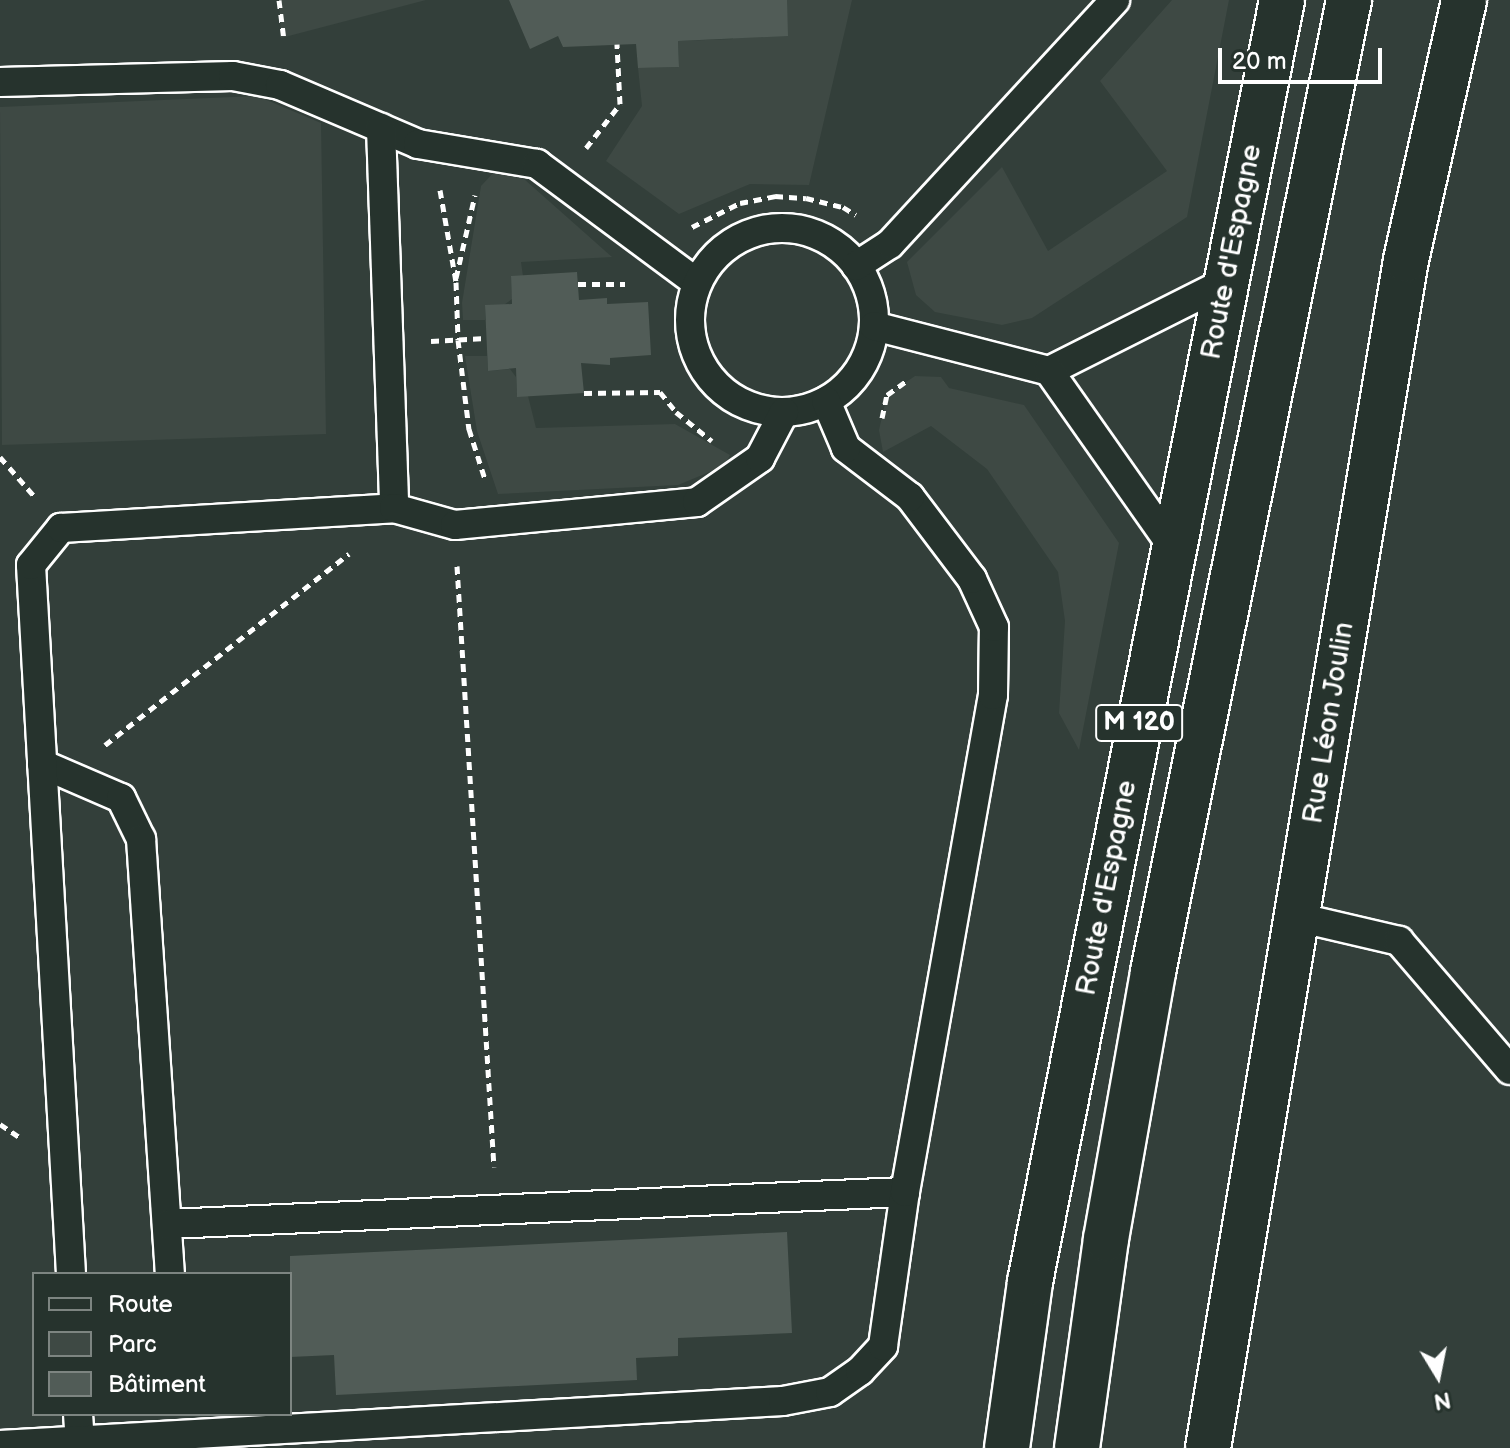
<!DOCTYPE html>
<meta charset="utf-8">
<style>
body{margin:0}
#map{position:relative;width:1510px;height:1448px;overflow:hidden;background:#26332d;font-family:"Balsamiq Sans",sans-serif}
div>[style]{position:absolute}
.built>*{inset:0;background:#333f3a}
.green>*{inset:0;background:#3e4944}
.building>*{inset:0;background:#515c57}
.path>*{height:5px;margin-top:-2.5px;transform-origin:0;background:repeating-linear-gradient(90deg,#fff 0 8px,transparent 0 14px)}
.roads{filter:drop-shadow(2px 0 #fff) drop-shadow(-2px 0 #fff) drop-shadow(0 2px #fff) drop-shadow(0 -2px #fff)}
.service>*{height:28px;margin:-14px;padding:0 14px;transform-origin:14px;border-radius:14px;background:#26332d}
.service>.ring{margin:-14px;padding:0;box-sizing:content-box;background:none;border:28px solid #26332d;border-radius:50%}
.minor>*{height:44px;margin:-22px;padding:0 22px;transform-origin:22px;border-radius:22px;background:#26332d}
.primary>*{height:44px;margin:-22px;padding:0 22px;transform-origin:22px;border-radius:22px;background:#26332d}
span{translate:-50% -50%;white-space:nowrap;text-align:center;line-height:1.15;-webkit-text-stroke:6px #26332d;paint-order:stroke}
.shield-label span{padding:2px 6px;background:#26332d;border:2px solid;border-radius:6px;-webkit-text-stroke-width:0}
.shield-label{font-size:26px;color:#fff;font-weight:700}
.street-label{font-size:28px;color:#fff}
.legend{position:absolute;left:32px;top:1272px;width:260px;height:144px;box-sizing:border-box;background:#26332d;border:2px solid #7d8581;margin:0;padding:10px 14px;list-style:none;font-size:24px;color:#fff}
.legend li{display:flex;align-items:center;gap:16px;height:40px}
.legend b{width:40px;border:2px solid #7d8581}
.north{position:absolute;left:1398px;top:1336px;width:80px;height:80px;-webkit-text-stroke:6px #26332d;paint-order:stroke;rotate:170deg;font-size:22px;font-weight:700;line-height:32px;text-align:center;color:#fff}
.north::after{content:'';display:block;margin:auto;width:28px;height:36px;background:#fff;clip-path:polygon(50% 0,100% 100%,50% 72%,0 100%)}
.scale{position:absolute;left:1218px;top:48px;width:164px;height:36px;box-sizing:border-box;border:4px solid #fff;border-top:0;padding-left:10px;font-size:24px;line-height:28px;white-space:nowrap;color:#fff;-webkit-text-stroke:6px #26332d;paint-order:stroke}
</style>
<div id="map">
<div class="built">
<div style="clip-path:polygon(evenodd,0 0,1510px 0,1510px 1448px,0 1448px,0 0,34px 1274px,290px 1274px,290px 1414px,34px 1414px,34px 1274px)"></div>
</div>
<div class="green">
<div style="clip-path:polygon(279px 0,426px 0,281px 38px)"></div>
<div style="clip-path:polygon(732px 0,852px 0,809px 185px,750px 184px,679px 214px,606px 161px,642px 106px,638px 68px,679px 67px,678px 41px,733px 39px)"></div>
<div style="clip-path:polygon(1172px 0,1229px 0,1187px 217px,1032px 318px,1002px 325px,935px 312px,916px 295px,907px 262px,1002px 167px,1048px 251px,1167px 171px,1100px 81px)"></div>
<div style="clip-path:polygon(257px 96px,321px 123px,326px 434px,2px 445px,0 107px)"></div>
<div style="clip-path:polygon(494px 172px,524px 179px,612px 257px,521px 262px,523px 276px,511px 277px,512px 299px,504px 305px,485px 305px,485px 320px,463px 320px,462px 303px,481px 186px)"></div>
<div style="clip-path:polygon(465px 356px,487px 356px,488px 371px,510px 369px,516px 377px,517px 396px,528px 396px,536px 428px,675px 424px,730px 455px,724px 466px,678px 485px,498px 494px,477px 431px)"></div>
<div style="clip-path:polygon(915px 376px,941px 377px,949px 388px,1024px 405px,1119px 543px,1079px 750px,1059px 713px,1065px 621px,1058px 572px,987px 469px,931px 426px,883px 452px,879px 430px,887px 395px)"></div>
</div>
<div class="building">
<div style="clip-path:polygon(509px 0,787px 0,788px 36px,678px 41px,679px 67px,638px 68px,636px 44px,563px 47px,558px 36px,530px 49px)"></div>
<div style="clip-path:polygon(577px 272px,579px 300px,607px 298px,607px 304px,648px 302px,651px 355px,610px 358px,610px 365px,581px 363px,584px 393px,517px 397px,516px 368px,488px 371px,485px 305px,512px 304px,511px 276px)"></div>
<div style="clip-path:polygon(787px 1232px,792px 1333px,678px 1338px,678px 1356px,636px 1358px,637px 1380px,336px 1395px,334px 1355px,290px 1357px,290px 1256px)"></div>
</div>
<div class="path">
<div style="left:279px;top:0;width:40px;rotate:82.9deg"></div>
<div style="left:586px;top:148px;width:56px;rotate:-52.3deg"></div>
<div style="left:620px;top:104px;width:60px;rotate:-92.9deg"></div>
<div style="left:440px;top:190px;width:93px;rotate:80.1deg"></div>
<div style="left:456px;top:282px;width:58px;rotate:88deg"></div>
<div style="left:458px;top:340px;width:90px;rotate:83deg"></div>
<div style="left:469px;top:429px;width:52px;rotate:72.3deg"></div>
<div style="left:692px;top:227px;width:54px;rotate:-26.6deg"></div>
<div style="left:740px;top:203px;width:36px;rotate:-11deg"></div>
<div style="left:775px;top:196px;width:31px;rotate:4deg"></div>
<div style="left:806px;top:198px;width:38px;rotate:14deg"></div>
<div style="left:843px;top:207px;width:15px;rotate:32deg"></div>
<div style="left:456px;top:278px;width:85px;rotate:-77.1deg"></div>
<div style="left:578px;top:284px;width:47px"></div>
<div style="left:431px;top:341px;width:55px;rotate:-3.1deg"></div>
<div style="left:584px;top:393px;width:76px;rotate:-0.8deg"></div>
<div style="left:660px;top:392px;width:26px;rotate:51deg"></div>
<div style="left:676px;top:412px;width:46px;rotate:38.9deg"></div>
<div style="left:882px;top:418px;width:24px;rotate:-78deg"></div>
<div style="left:887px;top:395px;width:26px;rotate:-36deg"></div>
<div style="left:0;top:457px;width:53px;rotate:48.8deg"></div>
<div style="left:457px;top:566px;width:602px;rotate:86.48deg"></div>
<div style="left:105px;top:745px;width:310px;rotate:-38.1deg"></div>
<div style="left:0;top:1124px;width:23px;rotate:34deg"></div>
</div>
<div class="roads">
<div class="service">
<div style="left:0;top:82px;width:233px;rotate:-1.5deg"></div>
<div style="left:233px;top:76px;width:48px;rotate:10.8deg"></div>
<div style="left:280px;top:85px;width:150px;rotate:23.1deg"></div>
<div style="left:418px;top:144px;width:121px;rotate:9.5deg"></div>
<div style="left:537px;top:164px;width:199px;rotate:36.6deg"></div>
<div style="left:381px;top:128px;width:380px;rotate:88deg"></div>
<div class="ring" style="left:690px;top:228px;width:156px;height:156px"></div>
<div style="left:856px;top:266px;width:40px;rotate:-32.9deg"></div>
<div style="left:890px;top:244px;width:332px;rotate:-47.3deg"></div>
<div style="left:874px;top:326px;width:181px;rotate:14.4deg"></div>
<div style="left:1049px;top:371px;width:198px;rotate:-26.7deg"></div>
<div style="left:1049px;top:371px;width:218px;rotate:54.9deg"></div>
<div style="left:42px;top:764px;width:86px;rotate:23.3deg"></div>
<div style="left:121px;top:798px;width:46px;rotate:64deg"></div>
<div style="left:141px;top:839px;width:436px;rotate:86.2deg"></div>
<div style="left:1297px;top:917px;width:105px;rotate:13.2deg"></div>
<div style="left:1399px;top:941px;width:170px;rotate:49.3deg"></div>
<div style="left:168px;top:1224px;width:738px;rotate:-2.49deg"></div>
<div style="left:71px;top:1274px;width:710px;rotate:-93.23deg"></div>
<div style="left:31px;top:565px;width:48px;rotate:-51deg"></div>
<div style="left:61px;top:528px;width:334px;rotate:-3.4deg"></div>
<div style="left:394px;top:508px;width:63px;rotate:15.6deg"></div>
<div style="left:455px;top:525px;width:243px;rotate:-5.4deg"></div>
<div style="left:697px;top:502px;width:77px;rotate:-34.9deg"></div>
<div style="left:760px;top:458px;width:52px;rotate:-62.4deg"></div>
<div style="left:78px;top:1414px;width:29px;rotate:86deg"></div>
<div style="left:0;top:1445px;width:784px;rotate:-3.22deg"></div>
<div style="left:783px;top:1401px;width:48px;rotate:-10.8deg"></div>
<div style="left:830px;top:1392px;width:37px;rotate:-35deg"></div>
<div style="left:860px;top:1371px;width:34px;rotate:-47deg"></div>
<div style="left:883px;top:1346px;width:156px;rotate:-81.9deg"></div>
<div style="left:905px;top:1192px;width:505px;rotate:-79.96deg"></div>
<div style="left:993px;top:695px;width:68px;rotate:-89.2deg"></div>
<div style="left:994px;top:627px;width:53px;rotate:-114.6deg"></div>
<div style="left:972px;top:579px;width:103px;rotate:-127.1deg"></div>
<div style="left:910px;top:497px;width:81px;rotate:-142.6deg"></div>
<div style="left:846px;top:448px;width:51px;rotate:-113.1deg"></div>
</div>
<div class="minor">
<div style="left:1208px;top:1448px;width:1204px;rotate:-80.54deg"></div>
<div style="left:1406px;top:260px;width:266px;rotate:-77.4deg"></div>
</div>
<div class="primary">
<div style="left:1007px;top:1448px;width:168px;rotate:-82.1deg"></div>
<div style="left:1030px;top:1282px;width:1307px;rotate:-78.88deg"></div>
<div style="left:1077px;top:1448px;width:211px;rotate:-82.1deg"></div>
<div style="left:1106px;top:1239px;width:271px;rotate:-80deg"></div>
<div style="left:1153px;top:972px;width:992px;rotate:-78.6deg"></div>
</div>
</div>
<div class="shield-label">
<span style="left:1139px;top:723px">M 120</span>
</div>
<div class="street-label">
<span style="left:1232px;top:252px;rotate:-79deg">Route d'Espagne</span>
<span style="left:1329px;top:723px;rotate:-81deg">Rue Léon Joulin</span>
<span style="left:1107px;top:888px;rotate:-79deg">Route d'Espagne</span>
</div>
<ul class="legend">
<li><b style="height:10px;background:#26332d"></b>Route</li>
<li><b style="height:22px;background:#3e4944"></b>Parc</li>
<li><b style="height:22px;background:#515c57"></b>Bâtiment</li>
</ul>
<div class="north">N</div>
<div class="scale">20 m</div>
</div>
